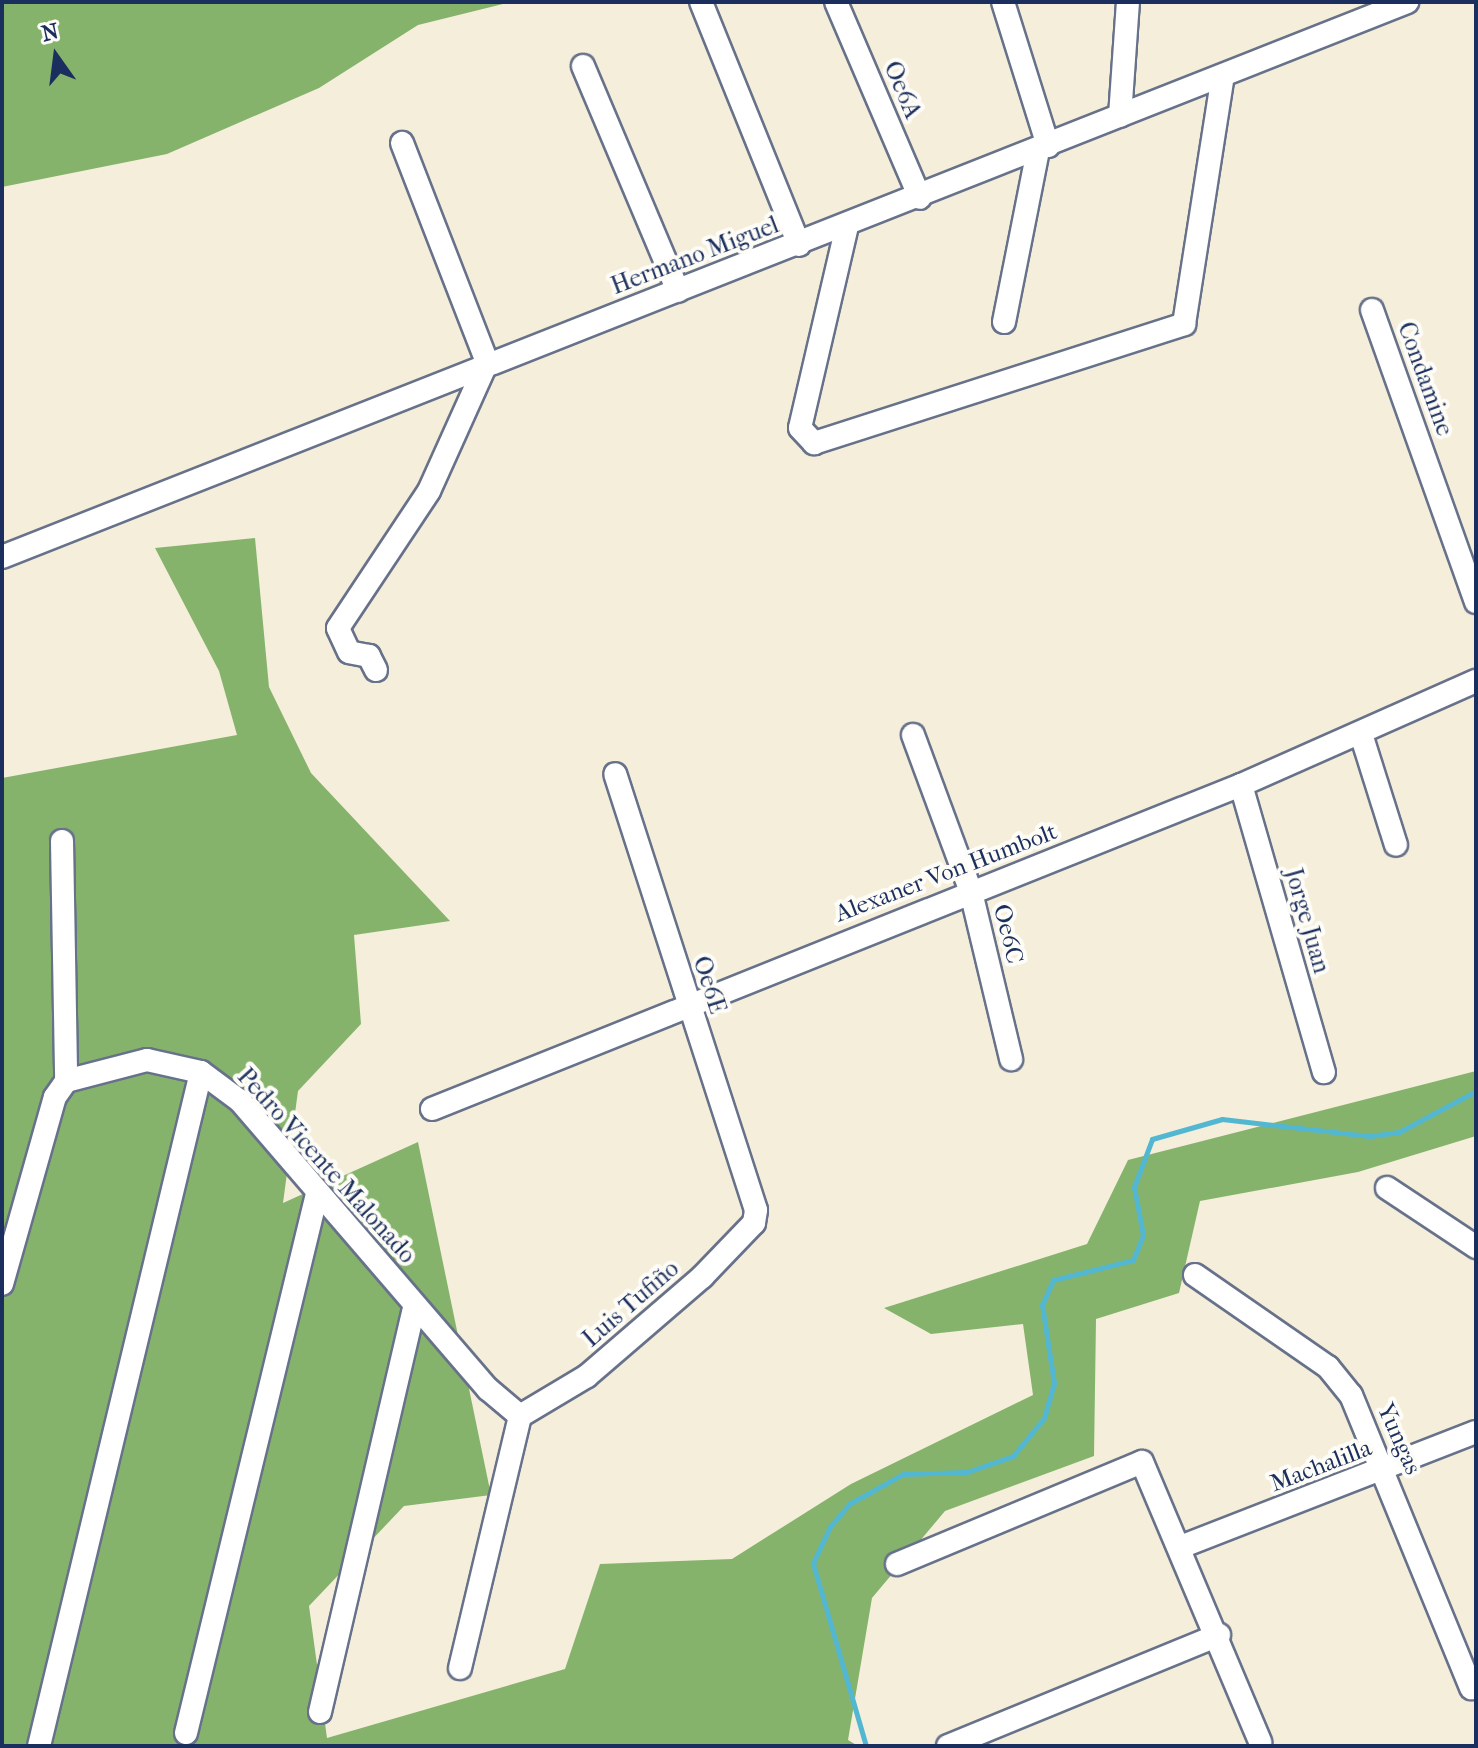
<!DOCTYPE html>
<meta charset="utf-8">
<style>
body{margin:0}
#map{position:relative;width:1478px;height:1748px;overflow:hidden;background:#f5eedb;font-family:"IM FELL French Canon",serif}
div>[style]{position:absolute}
.forest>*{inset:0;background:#85b36c}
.stream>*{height:5px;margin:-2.5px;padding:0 2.5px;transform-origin:2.5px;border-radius:2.5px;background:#53b7d2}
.roads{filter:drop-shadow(2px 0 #67728a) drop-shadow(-2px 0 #67728a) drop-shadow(0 2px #67728a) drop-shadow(0 -2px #67728a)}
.minor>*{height:22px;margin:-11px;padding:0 11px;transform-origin:11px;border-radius:11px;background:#fff}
span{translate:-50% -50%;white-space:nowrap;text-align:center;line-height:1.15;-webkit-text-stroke:8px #fdfcf7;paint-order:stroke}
.street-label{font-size:24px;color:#1b2f5e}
.frame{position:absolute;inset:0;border:4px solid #1b2f5e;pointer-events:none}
.north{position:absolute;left:16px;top:16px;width:80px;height:80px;-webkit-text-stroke:6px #fdfcf7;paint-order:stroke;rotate:346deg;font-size:22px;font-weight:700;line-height:32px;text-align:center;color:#1b2f5e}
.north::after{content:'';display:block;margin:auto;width:28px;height:36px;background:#1b2f5e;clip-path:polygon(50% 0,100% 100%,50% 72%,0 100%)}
</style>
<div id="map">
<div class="forest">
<div style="clip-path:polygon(2px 2px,511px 2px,418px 25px,319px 88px,167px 154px,2px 187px)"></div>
<div style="clip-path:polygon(255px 538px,269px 687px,311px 773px,450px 921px,354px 935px,361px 1024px,298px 1091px,283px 1203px,418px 1142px,491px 1495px,404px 1506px,309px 1606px,327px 1738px,565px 1669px,600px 1564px,732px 1559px,851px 1484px,1033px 1395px,1023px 1324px,931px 1334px,884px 1308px,1087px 1244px,1128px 1160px,1476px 1071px,1476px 1136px,1358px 1172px,1200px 1201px,1179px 1293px,1096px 1319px,1094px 1456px,945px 1511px,872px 1598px,848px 1740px,858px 1746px,2px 1746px,2px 778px,237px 735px,219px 671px,155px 548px)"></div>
</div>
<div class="stream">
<div style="left:866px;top:1746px;width:191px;rotate:-106.2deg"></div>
<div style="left:813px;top:1563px;width:38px;rotate:-65deg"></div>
<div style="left:829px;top:1528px;width:31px;rotate:-50deg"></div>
<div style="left:849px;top:1504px;width:62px;rotate:-29.1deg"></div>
<div style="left:903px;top:1474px;width:64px;rotate:-1.8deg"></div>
<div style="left:967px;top:1472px;width:49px;rotate:-19.2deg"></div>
<div style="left:1013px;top:1456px;width:49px;rotate:-50.8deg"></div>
<div style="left:1044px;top:1418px;width:36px;rotate:-74deg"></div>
<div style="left:1054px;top:1383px;width:79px;rotate:-98.7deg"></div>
<div style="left:1042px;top:1305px;width:27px;rotate:-66deg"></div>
<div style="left:1053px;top:1280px;width:82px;rotate:-14deg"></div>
<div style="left:1133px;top:1260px;width:27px;rotate:-68deg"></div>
<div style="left:1143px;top:1235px;width:49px;rotate:-100.6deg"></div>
<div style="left:1134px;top:1187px;width:51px;rotate:-69.4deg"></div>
<div style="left:1152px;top:1139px;width:73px;rotate:-15.9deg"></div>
<div style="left:1222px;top:1119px;width:149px;rotate:6.6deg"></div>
<div style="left:1370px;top:1136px;width:29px;rotate:-8deg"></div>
<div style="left:1399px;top:1132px;width:87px;rotate:-28deg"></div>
</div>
<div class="roads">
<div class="minor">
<div style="left:701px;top:2px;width:262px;rotate:68deg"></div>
<div style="left:836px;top:2px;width:213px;rotate:66.8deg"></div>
<div style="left:1003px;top:2px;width:151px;rotate:72.6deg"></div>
<div style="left:583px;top:66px;width:244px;rotate:67.1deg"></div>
<div style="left:1120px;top:116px;width:114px;rotate:-86deg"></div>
<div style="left:847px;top:226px;width:207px;rotate:103.1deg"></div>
<div style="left:800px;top:428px;width:21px;rotate:47deg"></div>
<div style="left:814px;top:443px;width:389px;rotate:-17.8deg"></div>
<div style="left:1184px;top:324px;width:251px;rotate:-81.1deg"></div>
<div style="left:1372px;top:310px;width:310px;rotate:70.4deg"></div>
<div style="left:1004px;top:322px;width:174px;rotate:-78.8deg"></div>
<div style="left:2px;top:557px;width:1511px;rotate:-21.55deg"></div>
<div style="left:376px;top:670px;width:16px;rotate:-117deg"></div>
<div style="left:369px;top:656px;width:20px;rotate:-169deg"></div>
<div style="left:349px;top:652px;width:26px;rotate:-115deg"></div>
<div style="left:338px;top:628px;width:164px;rotate:-56.4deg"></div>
<div style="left:429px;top:491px;width:141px;rotate:-65.8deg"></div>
<div style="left:487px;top:362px;width:235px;rotate:-111.2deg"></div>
<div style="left:1361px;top:734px;width:116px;rotate:72.5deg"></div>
<div style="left:913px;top:735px;width:167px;rotate:69.7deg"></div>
<div style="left:971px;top:892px;width:172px;rotate:76.5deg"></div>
<div style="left:1241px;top:785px;width:299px;rotate:73.9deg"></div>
<div style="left:62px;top:841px;width:240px;rotate:89deg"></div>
<div style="left:432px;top:1109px;width:871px;rotate:-21.83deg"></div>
<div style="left:1241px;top:785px;width:257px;rotate:-23.9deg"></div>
<div style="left:1387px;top:1188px;width:107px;rotate:33.5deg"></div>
<div style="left:1195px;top:1275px;width:162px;rotate:34.7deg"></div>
<div style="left:1328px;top:1367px;width:36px;rotate:51deg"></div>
<div style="left:1351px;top:1395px;width:317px;rotate:67.7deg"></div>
<div style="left:2px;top:1284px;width:194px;rotate:-74.2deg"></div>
<div style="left:55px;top:1097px;width:19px;rotate:-55deg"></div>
<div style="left:66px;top:1081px;width:84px;rotate:-14.5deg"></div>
<div style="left:147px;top:1060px;width:55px;rotate:12.5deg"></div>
<div style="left:201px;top:1072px;width:49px;rotate:36.6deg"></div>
<div style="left:240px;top:1101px;width:380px;rotate:49.3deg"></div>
<div style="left:488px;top:1389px;width:42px;rotate:40.2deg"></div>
<div style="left:520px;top:1416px;width:78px;rotate:-30.8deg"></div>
<div style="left:587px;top:1376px;width:152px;rotate:-40.7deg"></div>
<div style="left:702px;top:1277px;width:75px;rotate:-46.1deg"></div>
<div style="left:754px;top:1223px;width:13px;rotate:-81deg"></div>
<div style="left:756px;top:1210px;width:458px;rotate:-107.9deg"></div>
<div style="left:1183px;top:1546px;width:314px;rotate:-21.3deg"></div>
<div style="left:897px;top:1564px;width:265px;rotate:-22.6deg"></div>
<div style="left:1142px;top:1462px;width:304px;rotate:67.1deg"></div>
<div style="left:460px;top:1668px;width:259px;rotate:-76.6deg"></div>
<div style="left:320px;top:1712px;width:418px;rotate:-76.9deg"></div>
<div style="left:186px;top:1733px;width:555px;rotate:-76.34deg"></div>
<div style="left:39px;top:1746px;width:693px;rotate:-76.48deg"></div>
<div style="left:948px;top:1746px;width:293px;rotate:-22.3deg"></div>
</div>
</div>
<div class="street-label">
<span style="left:902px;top:90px;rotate:67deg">Oe6A</span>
<span style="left:695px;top:256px;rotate:-21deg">Hermano Miguel</span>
<span style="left:1425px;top:379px;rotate:70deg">Condamine</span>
<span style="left:946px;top:873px;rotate:-21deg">Alexaner Von Humbolt</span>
<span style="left:1307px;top:921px;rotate:74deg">Jorge Juan</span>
<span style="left:1008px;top:934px;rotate:76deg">Oe6C</span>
<span style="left:709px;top:985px;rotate:72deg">Oe6E</span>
<span style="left:326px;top:1166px;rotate:48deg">Pedro Vicente Malonado</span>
<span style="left:631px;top:1304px;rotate:-41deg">Luis Tufiño</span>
<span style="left:1399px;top:1439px;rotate:66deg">Yungas</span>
<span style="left:1321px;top:1466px;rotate:-21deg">Machalilla</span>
</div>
<div class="frame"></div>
<div class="north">N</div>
</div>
